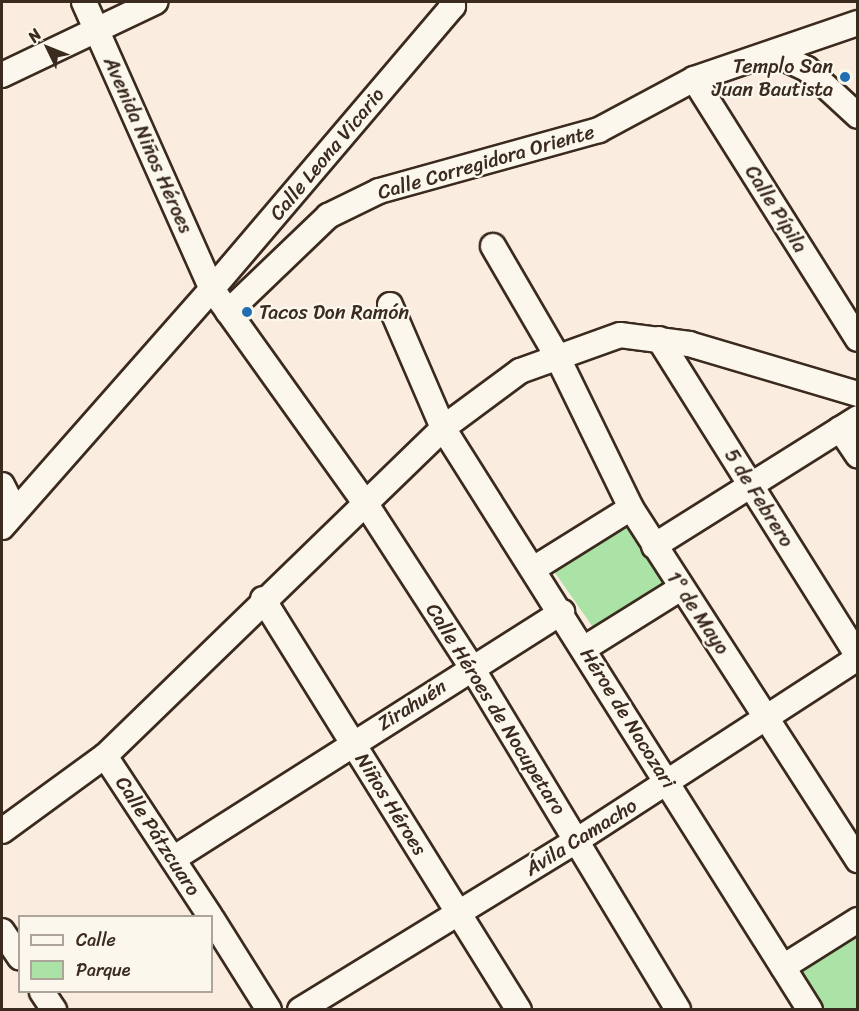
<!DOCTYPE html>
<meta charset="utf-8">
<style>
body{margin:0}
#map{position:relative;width:859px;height:1011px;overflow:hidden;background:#faecde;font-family:Sriracha,sans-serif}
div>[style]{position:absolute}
.green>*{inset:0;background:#abe3a7}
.roads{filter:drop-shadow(2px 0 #3b2a1e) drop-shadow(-2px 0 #3b2a1e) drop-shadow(0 2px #3b2a1e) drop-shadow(0 -2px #3b2a1e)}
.minor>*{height:24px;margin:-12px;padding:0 12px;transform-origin:12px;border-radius:12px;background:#fbf7ec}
.dots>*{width:16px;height:16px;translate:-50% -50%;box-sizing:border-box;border:3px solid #fbf7ec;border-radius:50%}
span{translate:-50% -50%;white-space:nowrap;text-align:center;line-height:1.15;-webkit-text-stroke:4.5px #fbf7ec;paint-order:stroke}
.poi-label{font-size:20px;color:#3b2a1e}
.right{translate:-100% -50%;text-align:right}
.left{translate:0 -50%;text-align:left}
.street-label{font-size:20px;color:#3b2a1e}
.frame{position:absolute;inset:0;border:3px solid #3b2a1e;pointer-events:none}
.legend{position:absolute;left:18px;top:915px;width:195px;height:78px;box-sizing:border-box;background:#fbf7ec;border:2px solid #aea59a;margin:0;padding:8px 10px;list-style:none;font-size:18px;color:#3b2a1e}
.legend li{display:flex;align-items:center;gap:12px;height:30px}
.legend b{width:30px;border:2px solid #aea59a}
.north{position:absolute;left:18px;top:18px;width:60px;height:60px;-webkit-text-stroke:4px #fbf7ec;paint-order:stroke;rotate:313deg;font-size:16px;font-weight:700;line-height:24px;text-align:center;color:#3b2a1e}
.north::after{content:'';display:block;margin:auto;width:21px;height:27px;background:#3b2a1e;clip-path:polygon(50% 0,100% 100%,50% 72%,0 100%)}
</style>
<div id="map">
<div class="green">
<div style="clip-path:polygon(630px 522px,671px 587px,597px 633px,551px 567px)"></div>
<div style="clip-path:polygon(857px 929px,857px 1009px,818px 1009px,793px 970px)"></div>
</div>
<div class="roads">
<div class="minor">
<div style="left:84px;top:2px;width:314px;rotate:66deg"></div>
<div style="left:212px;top:289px;width:264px;rotate:54.4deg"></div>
<div style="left:366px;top:504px;width:195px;rotate:57.1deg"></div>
<div style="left:472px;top:668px;width:399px;rotate:58.9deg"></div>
<div style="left:775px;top:54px;width:35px;rotate:25deg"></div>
<div style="left:807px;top:69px;width:69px;rotate:42.7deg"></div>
<div style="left:2px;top:75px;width:170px;rotate:-25.5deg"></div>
<div style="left:694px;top:79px;width:307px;rotate:57.8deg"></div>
<div style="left:493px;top:246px;width:127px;rotate:59.8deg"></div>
<div style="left:557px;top:356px;width:169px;rotate:64deg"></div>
<div style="left:631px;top:508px;width:419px;rotate:57.2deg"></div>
<div style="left:390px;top:305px;width:134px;rotate:66.7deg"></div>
<div style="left:443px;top:428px;width:688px;rotate:57.77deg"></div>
<div style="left:228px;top:312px;width:139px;rotate:-43.8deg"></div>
<div style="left:328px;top:216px;width:57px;rotate:-26.1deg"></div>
<div style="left:379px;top:191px;width:228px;rotate:-15.5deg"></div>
<div style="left:599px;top:130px;width:108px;rotate:-28.2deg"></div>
<div style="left:694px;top:79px;width:173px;rotate:-18.9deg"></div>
<div style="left:659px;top:339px;width:374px;rotate:57.9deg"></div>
<div style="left:840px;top:429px;width:32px;rotate:56deg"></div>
<div style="left:2px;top:485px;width:29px;rotate:63deg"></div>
<div style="left:2px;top:527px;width:317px;rotate:-48.6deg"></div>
<div style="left:212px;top:289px;width:372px;rotate:-49.6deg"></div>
<div style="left:453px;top:6px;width:4px;rotate:-117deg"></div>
<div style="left:654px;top:546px;width:241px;rotate:-32.1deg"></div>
<div style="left:535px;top:568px;width:113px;rotate:-32deg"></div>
<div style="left:263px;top:599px;width:484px;rotate:58.1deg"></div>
<div style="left:585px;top:648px;width:113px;rotate:-32deg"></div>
<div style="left:105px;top:756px;width:191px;rotate:56.7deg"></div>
<div style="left:2px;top:831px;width:127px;rotate:-36.1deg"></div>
<div style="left:105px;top:756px;width:471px;rotate:-44.1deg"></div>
<div style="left:443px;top:428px;width:96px;rotate:-36.5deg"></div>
<div style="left:520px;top:371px;width:106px;rotate:-19.8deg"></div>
<div style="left:620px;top:335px;width:70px;rotate:7.4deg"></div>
<div style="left:689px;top:344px;width:176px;rotate:16.5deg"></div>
<div style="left:173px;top:859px;width:461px;rotate:-32.4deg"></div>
<div style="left:212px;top:919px;width:107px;rotate:57.9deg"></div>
<div style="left:2px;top:931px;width:32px;rotate:56deg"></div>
<div style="left:783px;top:967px;width:89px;rotate:-32.1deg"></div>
<div style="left:42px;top:992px;width:22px;rotate:56deg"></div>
<div style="left:300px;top:1010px;width:324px;rotate:-31.5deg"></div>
<div style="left:576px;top:841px;width:336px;rotate:-33deg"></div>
</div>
</div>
<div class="dots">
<div style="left:845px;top:77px;background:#1f6fb2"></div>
<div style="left:247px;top:312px;background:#1f6fb2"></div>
</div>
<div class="poi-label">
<span class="right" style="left:833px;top:78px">Templo San<br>Juan Bautista</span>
<span class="left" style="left:259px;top:312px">Tacos Don Ramón</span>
</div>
<div class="street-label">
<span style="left:148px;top:145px;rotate:66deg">Avenida Niños Héroes</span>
<span style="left:327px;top:154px;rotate:-50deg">Calle Leona Vicario</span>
<span style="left:486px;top:162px;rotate:-16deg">Calle Corregidora Oriente</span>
<span style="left:776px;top:209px;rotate:58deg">Calle Pípila</span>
<span style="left:759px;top:498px;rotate:58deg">5 de Febrero</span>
<span style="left:698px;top:613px;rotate:56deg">1° de Mayo</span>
<span style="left:412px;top:705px;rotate:-32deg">Zirahuén</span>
<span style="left:496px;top:709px;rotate:58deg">Calle Héroes de Nocupetaro</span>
<span style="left:628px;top:718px;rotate:58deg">Héroe de Nacozari</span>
<span style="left:391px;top:804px;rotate:58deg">Niños Héroes</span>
<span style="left:158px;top:836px;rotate:57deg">Calle Pátzcuaro</span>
<span style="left:581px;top:837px;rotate:-32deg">Ávila Camacho</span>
</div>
<div class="frame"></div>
<ul class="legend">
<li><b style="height:8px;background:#fbf7ec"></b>Calle</li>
<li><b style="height:16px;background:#abe3a7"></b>Parque</li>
</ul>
<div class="north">N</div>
</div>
